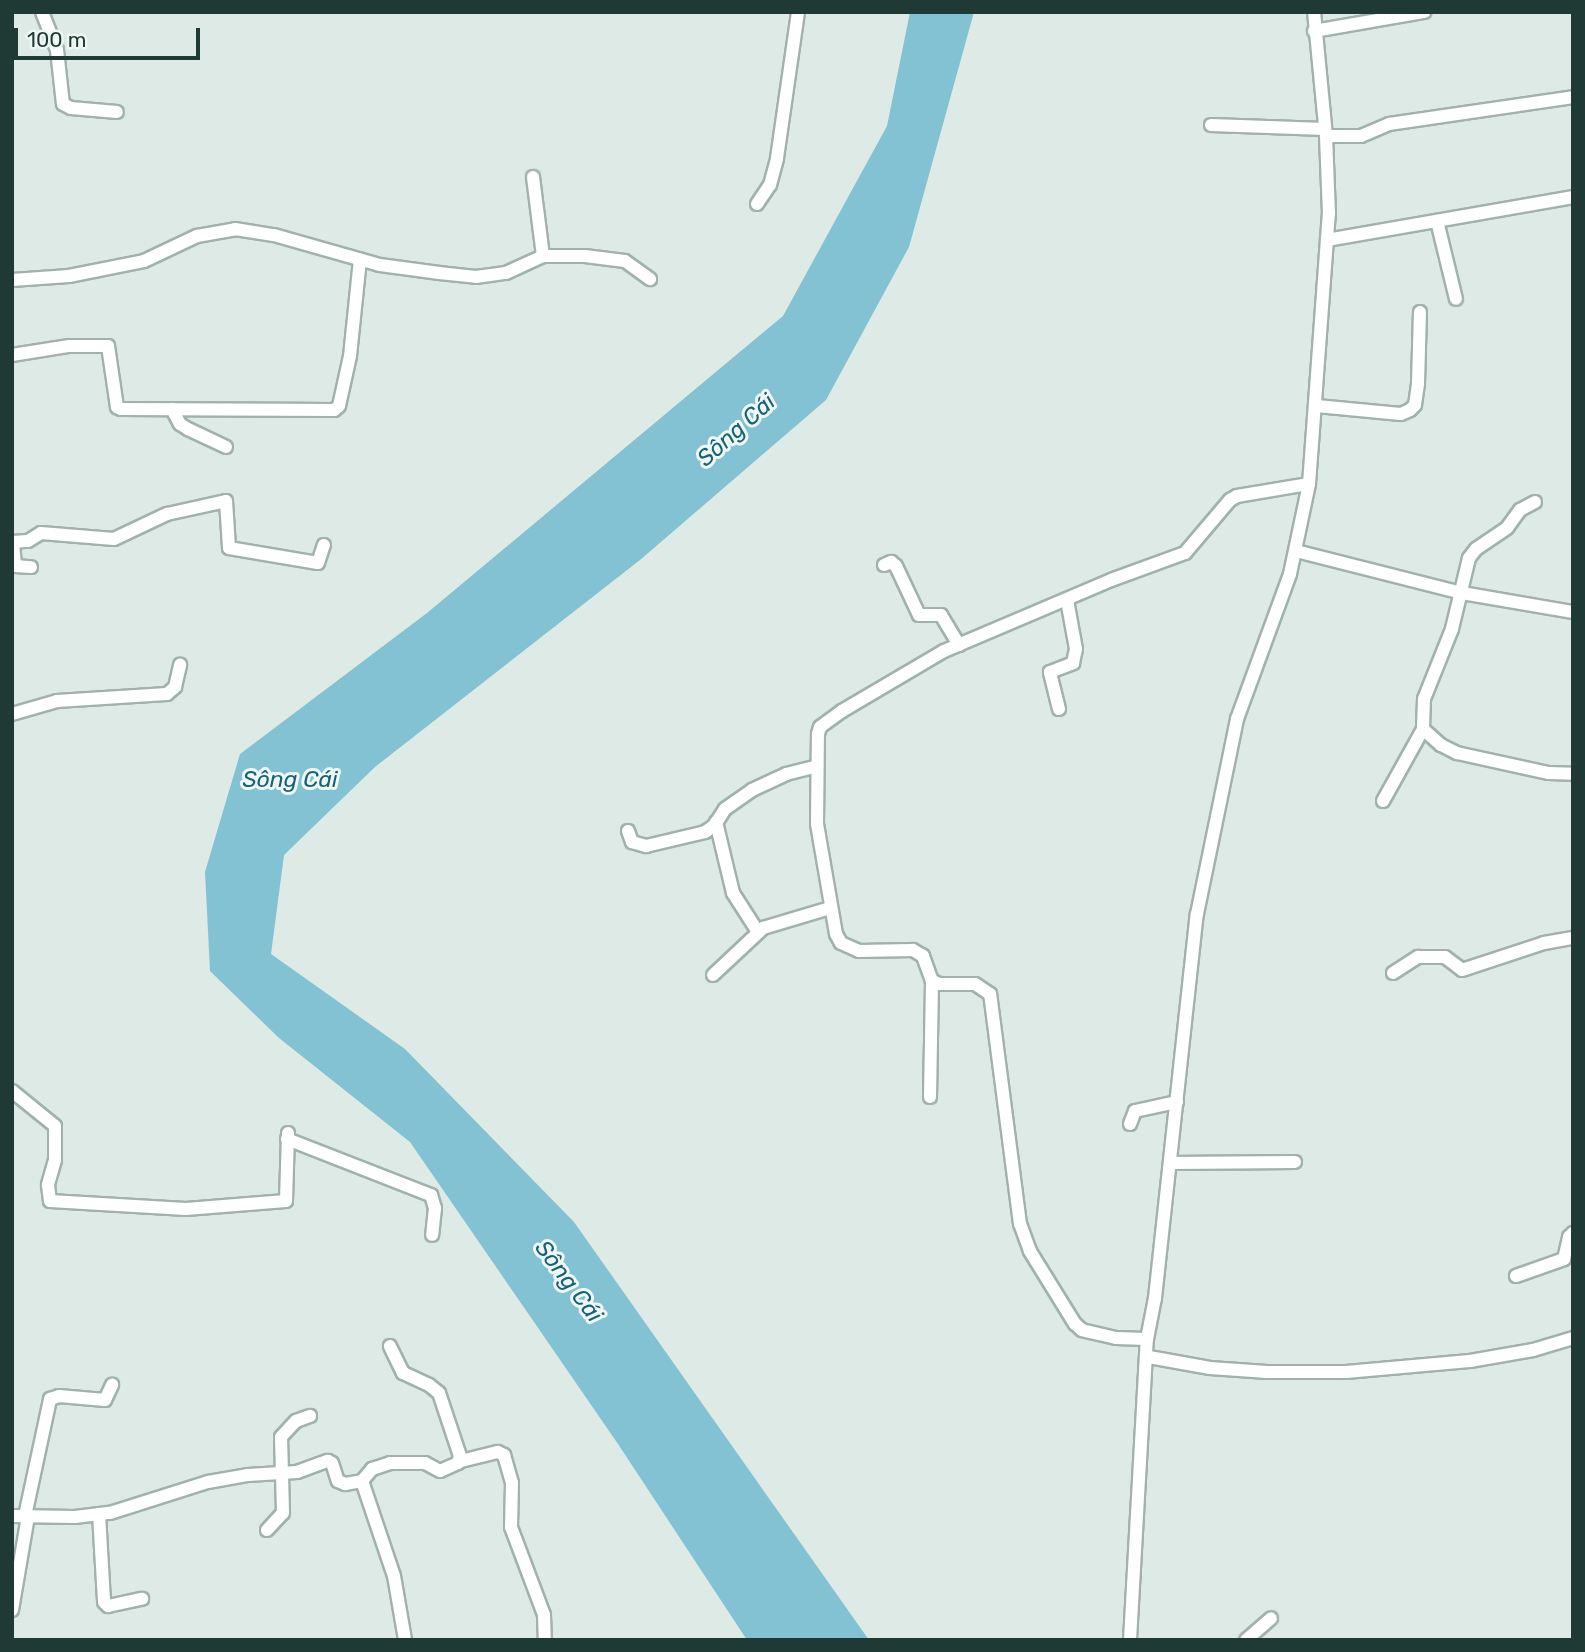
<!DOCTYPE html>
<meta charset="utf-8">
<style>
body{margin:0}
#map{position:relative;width:1585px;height:1652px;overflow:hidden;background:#deeae5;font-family:Rubik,sans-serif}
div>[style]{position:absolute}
.water>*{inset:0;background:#83c2d2}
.roads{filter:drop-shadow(2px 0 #a1b2ac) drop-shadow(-2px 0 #a1b2ac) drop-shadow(0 2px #a1b2ac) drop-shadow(0 -2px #a1b2ac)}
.street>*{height:12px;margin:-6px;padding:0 6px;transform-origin:6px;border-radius:6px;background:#fff}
span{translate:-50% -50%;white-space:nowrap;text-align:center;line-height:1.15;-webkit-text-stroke:6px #eef7f3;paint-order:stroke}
.water-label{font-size:23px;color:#176278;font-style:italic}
.frame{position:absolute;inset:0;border:14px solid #1f3a34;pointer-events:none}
.scale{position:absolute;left:14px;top:28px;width:186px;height:32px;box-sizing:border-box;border:4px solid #1f3a34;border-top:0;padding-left:9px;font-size:21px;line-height:24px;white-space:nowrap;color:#1f3a34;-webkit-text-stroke:5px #eef7f3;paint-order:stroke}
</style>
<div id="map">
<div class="water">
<div style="clip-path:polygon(910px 12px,974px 12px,909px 247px,826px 400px,640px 560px,375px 767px,284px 855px,271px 954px,405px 1049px,574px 1222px,869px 1640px,747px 1640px,618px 1444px,410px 1142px,279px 1038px,210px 971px,205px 872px,240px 754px,427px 613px,783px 316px,887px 126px)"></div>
</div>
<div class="roads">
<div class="street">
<div style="left:42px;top:12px;width:41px;rotate:68.5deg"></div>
<div style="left:57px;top:50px;width:54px;rotate:83.7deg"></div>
<div style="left:63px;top:104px;width:9px;rotate:27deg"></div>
<div style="left:71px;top:108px;width:46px;rotate:5deg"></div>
<div style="left:1314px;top:31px;width:112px;rotate:-9.8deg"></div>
<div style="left:1211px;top:125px;width:114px;rotate:2deg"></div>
<div style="left:1326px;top:136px;width:35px"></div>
<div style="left:1361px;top:136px;width:30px;rotate:-23deg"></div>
<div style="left:1389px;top:124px;width:186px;rotate:-8.3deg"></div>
<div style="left:533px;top:177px;width:80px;rotate:82.8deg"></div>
<div style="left:757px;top:204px;width:23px;rotate:-56deg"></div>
<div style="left:770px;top:185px;width:28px;rotate:-75deg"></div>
<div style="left:777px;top:158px;width:148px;rotate:-81.8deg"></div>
<div style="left:1437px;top:221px;width:80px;rotate:76.3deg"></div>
<div style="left:1327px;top:240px;width:250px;rotate:-9.9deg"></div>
<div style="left:12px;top:280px;width:57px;rotate:-4deg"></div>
<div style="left:69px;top:276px;width:76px;rotate:-11.3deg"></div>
<div style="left:144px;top:261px;width:59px;rotate:-25.3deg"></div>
<div style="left:197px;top:236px;width:39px;rotate:-10deg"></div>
<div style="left:235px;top:229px;width:39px;rotate:9deg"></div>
<div style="left:274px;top:235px;width:110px;rotate:15.8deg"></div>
<div style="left:380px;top:265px;width:60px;rotate:7.7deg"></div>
<div style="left:439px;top:273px;width:37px;rotate:6deg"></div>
<div style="left:476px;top:277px;width:30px;rotate:-8deg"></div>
<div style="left:506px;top:273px;width:41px;rotate:-24.7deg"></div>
<div style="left:543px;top:256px;width:42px"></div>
<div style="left:585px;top:256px;width:40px;rotate:7.1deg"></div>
<div style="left:625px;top:261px;width:31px;rotate:36deg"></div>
<div style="left:12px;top:355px;width:58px;rotate:-9deg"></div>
<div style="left:69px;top:346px;width:39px"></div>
<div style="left:108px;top:346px;width:62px;rotate:81.6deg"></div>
<div style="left:117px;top:407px;width:4px;rotate:27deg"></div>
<div style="left:121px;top:409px;width:213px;rotate:0.3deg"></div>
<div style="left:334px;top:410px;width:6px;rotate:-39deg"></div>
<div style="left:339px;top:406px;width:51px;rotate:-77.6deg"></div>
<div style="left:350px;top:356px;width:97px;rotate:-84.1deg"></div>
<div style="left:1317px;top:406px;width:84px;rotate:5.4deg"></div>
<div style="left:1401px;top:414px;width:10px;rotate:-24deg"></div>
<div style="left:1410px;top:410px;width:7px;rotate:-45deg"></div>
<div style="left:1415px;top:405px;width:22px;rotate:-82deg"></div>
<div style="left:1418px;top:383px;width:71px;rotate:-88.4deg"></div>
<div style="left:172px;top:409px;width:17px;rotate:62deg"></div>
<div style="left:180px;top:424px;width:9px;rotate:32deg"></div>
<div style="left:188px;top:429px;width:42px;rotate:25.3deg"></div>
<div style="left:1535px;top:502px;width:17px;rotate:152deg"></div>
<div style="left:1520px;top:510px;width:22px;rotate:126deg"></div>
<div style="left:1507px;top:528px;width:37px;rotate:146deg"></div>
<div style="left:1476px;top:549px;width:11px;rotate:128deg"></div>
<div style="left:1469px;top:558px;width:73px;rotate:103.5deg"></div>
<div style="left:1452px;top:629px;width:75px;rotate:111.8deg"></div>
<div style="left:1424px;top:699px;width:30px;rotate:92deg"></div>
<div style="left:1423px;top:729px;width:24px;rotate:42deg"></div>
<div style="left:1441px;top:745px;width:18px;rotate:27deg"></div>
<div style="left:1457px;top:753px;width:94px;rotate:12.3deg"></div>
<div style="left:1549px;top:773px;width:24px;rotate:2deg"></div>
<div style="left:12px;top:542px;width:16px;rotate:-4deg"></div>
<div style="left:28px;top:541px;width:15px;rotate:-32deg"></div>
<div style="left:41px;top:533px;width:73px;rotate:4.7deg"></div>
<div style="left:114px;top:539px;width:59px;rotate:-25.3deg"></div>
<div style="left:167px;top:514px;width:60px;rotate:-12.4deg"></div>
<div style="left:226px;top:501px;width:47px;rotate:86.3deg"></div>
<div style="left:229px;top:548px;width:90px;rotate:9.6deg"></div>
<div style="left:318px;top:563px;width:19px;rotate:-72deg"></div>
<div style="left:13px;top:542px;width:24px;rotate:85deg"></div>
<div style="left:15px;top:566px;width:16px;rotate:4deg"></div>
<div style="left:1296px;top:551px;width:171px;rotate:14.2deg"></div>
<div style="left:1462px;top:593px;width:113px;rotate:9.7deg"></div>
<div style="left:884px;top:565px;width:8px;rotate:-23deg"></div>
<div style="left:891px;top:562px;width:6px;rotate:39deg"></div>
<div style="left:896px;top:566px;width:54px;rotate:64.9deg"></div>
<div style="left:919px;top:615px;width:22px"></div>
<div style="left:941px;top:615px;width:35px;rotate:59deg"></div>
<div style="left:1059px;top:709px;width:38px;rotate:-104deg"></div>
<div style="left:1050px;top:672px;width:25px;rotate:-21deg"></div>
<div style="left:1073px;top:663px;width:14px;rotate:-78deg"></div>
<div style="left:1076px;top:649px;width:50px;rotate:-100.4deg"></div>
<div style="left:12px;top:714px;width:47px;rotate:-16.1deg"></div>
<div style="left:57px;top:701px;width:110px;rotate:-3.6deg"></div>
<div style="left:167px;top:694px;width:11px;rotate:-41deg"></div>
<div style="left:175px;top:687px;width:23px;rotate:-77deg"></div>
<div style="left:1383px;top:801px;width:82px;rotate:-60.9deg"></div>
<div style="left:716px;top:822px;width:73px;rotate:76.5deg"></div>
<div style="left:733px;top:893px;width:46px;rotate:57.3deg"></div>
<div style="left:628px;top:831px;width:12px;rotate:70deg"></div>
<div style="left:632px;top:842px;width:15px;rotate:16deg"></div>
<div style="left:646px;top:846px;width:61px;rotate:-13.3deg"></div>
<div style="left:705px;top:832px;width:11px;rotate:-34deg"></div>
<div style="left:714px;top:826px;width:20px;rotate:-57deg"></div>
<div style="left:725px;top:809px;width:33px;rotate:-35deg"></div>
<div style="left:752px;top:790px;width:38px;rotate:-25deg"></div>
<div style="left:786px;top:774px;width:32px;rotate:-14deg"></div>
<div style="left:1393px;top:973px;width:30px;rotate:-33deg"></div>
<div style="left:1418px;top:957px;width:27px"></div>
<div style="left:1445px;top:957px;width:21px;rotate:37deg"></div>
<div style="left:1462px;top:970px;width:86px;rotate:-18.2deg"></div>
<div style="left:1544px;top:943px;width:29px;rotate:-10deg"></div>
<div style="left:713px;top:975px;width:69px;rotate:-43.2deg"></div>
<div style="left:763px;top:928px;width:70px;rotate:-16.6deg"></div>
<div style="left:12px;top:1091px;width:55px;rotate:39.1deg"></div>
<div style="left:55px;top:1126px;width:34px;rotate:90deg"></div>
<div style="left:55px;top:1160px;width:26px;rotate:106deg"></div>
<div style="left:48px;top:1185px;width:16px;rotate:83deg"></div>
<div style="left:50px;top:1201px;width:136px;rotate:3.4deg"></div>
<div style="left:186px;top:1209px;width:100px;rotate:-4.6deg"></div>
<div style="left:286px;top:1201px;width:68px;rotate:-88.3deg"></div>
<div style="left:930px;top:1097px;width:116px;rotate:-89deg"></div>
<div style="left:1130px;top:1124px;width:14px;rotate:-69deg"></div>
<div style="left:1135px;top:1111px;width:43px;rotate:-12.1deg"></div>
<div style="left:287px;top:1139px;width:155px;rotate:21.3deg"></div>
<div style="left:431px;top:1195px;width:14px;rotate:73deg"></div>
<div style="left:435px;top:1208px;width:27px;rotate:96deg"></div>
<div style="left:1170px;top:1163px;width:125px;rotate:-0.5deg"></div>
<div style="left:1516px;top:1276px;width:51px;rotate:-19.5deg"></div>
<div style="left:1564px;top:1259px;width:23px;rotate:-77deg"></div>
<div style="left:1569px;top:1237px;width:6px;rotate:-45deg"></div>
<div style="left:1147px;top:1339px;width:31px;rotate:-178deg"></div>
<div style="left:1116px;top:1338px;width:35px;rotate:-167deg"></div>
<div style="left:1082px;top:1330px;width:9px;rotate:-139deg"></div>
<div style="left:1075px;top:1324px;width:86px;rotate:-121.7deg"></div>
<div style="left:1030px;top:1251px;width:29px;rotate:-110deg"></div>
<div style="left:1020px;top:1224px;width:232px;rotate:-97.4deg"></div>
<div style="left:990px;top:994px;width:18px;rotate:-146deg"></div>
<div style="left:975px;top:984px;width:35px;rotate:180deg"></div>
<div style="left:940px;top:984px;width:9px;rotate:-159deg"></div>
<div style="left:932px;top:981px;width:27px;rotate:-110deg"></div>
<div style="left:923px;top:956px;width:12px;rotate:-149deg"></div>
<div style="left:913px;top:950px;width:54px;rotate:178.9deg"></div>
<div style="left:859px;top:951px;width:20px;rotate:-156deg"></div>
<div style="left:841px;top:943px;width:10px;rotate:-119deg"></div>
<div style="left:836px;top:934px;width:112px;rotate:-99.8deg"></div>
<div style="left:817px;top:824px;width:90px;rotate:-89.4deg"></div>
<div style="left:818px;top:734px;width:7px;rotate:-74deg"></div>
<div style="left:820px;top:727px;width:27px;rotate:-36deg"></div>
<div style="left:842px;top:711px;width:118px;rotate:-30.5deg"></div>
<div style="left:944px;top:651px;width:181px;rotate:-23deg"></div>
<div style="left:1111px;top:580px;width:79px;rotate:-20deg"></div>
<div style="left:1185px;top:553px;width:70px;rotate:-49.7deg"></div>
<div style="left:1230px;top:500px;width:8px;rotate:-30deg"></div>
<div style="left:1237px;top:496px;width:73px;rotate:-9.5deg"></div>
<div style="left:1149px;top:1357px;width:62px;rotate:10.2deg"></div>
<div style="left:1210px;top:1368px;width:57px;rotate:4deg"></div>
<div style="left:1267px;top:1372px;width:79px"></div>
<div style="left:1346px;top:1372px;width:124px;rotate:-5.1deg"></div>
<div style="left:1470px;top:1361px;width:64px;rotate:-9.9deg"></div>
<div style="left:1533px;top:1350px;width:42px;rotate:-16.7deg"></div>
<div style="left:461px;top:1461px;width:38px;rotate:-14deg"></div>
<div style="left:498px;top:1452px;width:7px;rotate:27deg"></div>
<div style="left:504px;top:1455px;width:29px;rotate:74deg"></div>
<div style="left:512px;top:1483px;width:44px;rotate:91.3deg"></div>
<div style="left:511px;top:1527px;width:94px;rotate:69.4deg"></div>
<div style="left:544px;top:1615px;width:25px;rotate:88deg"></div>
<div style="left:362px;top:1481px;width:100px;rotate:71.4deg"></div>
<div style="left:394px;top:1576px;width:65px;rotate:80.2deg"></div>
<div style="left:99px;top:1514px;width:88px;rotate:86.7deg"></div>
<div style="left:104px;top:1602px;width:6px;rotate:45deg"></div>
<div style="left:108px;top:1606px;width:35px;rotate:-12deg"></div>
<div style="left:12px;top:1516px;width:63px;rotate:0.9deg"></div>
<div style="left:75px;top:1517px;width:35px;rotate:-7deg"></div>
<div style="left:110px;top:1513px;width:103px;rotate:-17.6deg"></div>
<div style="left:208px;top:1482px;width:41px;rotate:-9.9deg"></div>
<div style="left:248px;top:1475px;width:49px;rotate:-3.5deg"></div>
<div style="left:297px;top:1472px;width:33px;rotate:-20deg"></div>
<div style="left:328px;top:1461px;width:4px;rotate:27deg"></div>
<div style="left:332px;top:1463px;width:19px;rotate:72deg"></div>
<div style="left:338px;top:1481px;width:8px;rotate:23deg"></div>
<div style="left:345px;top:1484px;width:17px;rotate:-10deg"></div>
<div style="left:362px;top:1481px;width:16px;rotate:-50deg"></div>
<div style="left:372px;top:1469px;width:19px;rotate:-18deg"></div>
<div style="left:390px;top:1463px;width:35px"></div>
<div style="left:425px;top:1463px;width:17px;rotate:28deg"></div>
<div style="left:440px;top:1471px;width:20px;rotate:-24deg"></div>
<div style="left:458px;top:1463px;width:7px;rotate:-74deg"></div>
<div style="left:460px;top:1456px;width:66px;rotate:-108.4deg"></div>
<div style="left:439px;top:1393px;width:13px;rotate:-141deg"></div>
<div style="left:429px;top:1385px;width:29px;rotate:-155deg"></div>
<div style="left:403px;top:1373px;width:30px;rotate:-116deg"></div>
<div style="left:25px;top:1516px;width:120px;rotate:-77.9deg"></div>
<div style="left:50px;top:1399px;width:9px;rotate:-18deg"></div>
<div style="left:59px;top:1396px;width:46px;rotate:5deg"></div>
<div style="left:105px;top:1400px;width:17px;rotate:-65deg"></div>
<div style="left:267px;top:1530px;width:23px;rotate:-47deg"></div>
<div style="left:283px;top:1513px;width:76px;rotate:-91.5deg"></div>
<div style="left:281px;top:1437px;width:22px;rotate:-47deg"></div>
<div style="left:296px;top:1421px;width:15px;rotate:-20deg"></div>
<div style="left:12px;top:1610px;width:95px;rotate:-80.3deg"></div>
<div style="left:1130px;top:1640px;width:301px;rotate:-86.8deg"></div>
<div style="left:1147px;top:1339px;width:42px;rotate:-79deg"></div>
<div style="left:1155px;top:1298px;width:386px;rotate:-83.8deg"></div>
<div style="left:1197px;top:914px;width:199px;rotate:-78.4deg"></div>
<div style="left:1237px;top:719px;width:154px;rotate:-69.9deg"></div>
<div style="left:1290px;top:574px;width:92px;rotate:-78.1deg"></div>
<div style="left:1309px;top:484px;width:271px;rotate:-85.8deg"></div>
<div style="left:1329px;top:214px;width:78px;rotate:-92.2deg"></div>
<div style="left:1326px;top:136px;width:125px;rotate:-95.5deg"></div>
<div style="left:1246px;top:1640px;width:33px;rotate:-41deg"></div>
</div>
</div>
<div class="water-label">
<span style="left:736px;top:430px;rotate:-42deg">Sông Cái</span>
<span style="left:290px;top:779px">Sông Cái</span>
<span style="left:569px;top:1281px;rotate:53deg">Sông Cái</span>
</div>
<div class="frame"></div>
<div class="scale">100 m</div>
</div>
